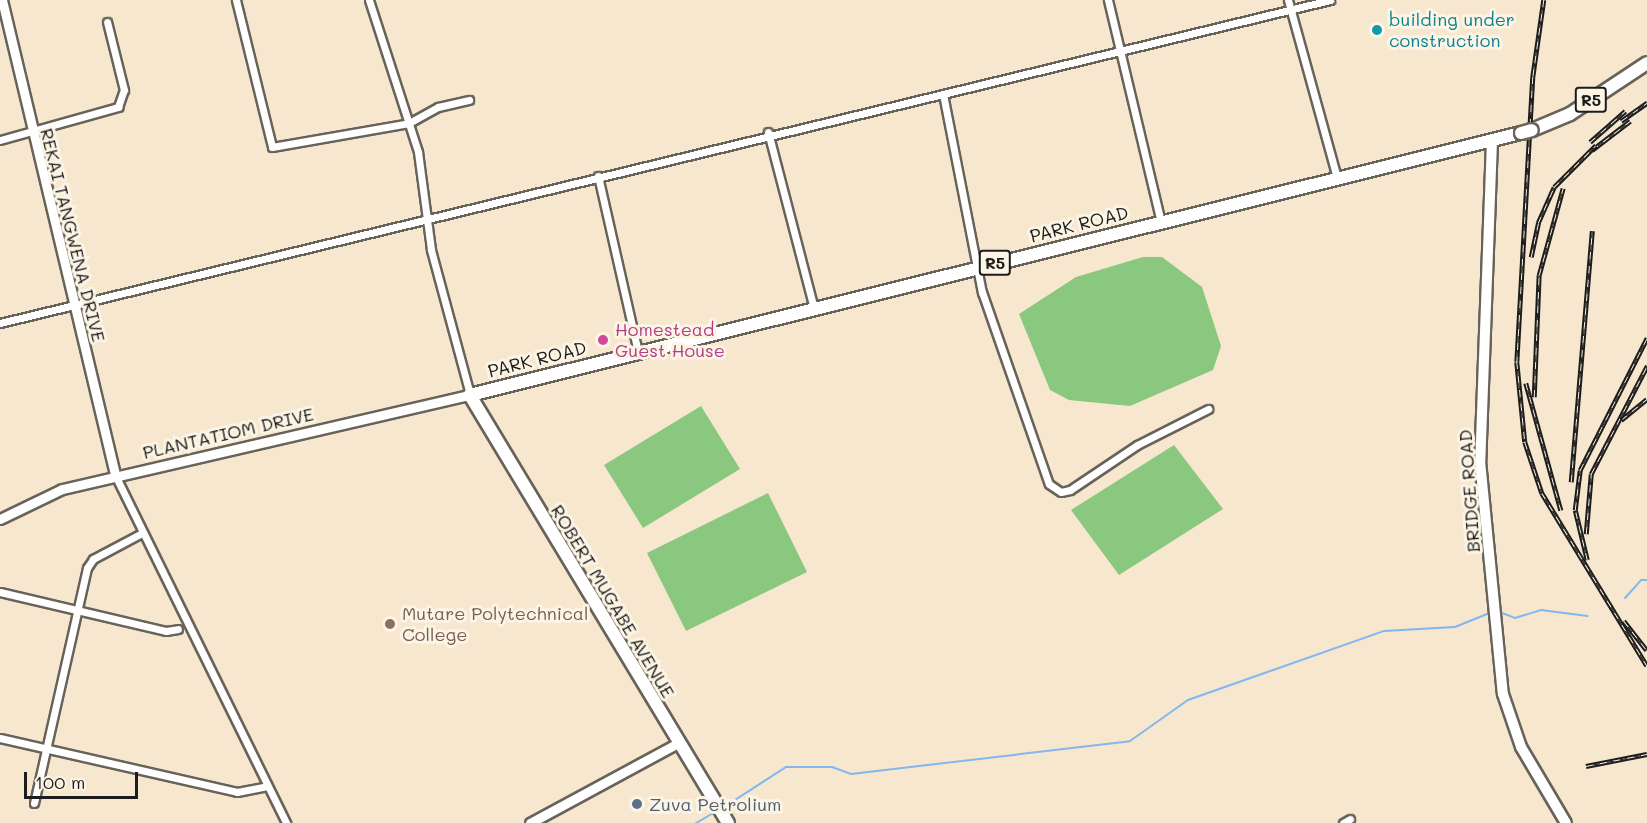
<!DOCTYPE html>
<style>
body{margin:0}
#map{position:relative;width:1647px;height:823px;overflow:hidden;background:#f6e7ce;font-family:Mali,sans-serif}
div>[style]{position:absolute}
.green>*{inset:0;background:#8ac87f}
.stream>*{height:2px;margin:-1px;padding:0 1px;transform-origin:1px;border-radius:1px;background:#83b7f0}
.roads{filter:drop-shadow(2px 0 #68635a) drop-shadow(-2px 0 #68635a) drop-shadow(0 2px #68635a) drop-shadow(0 -2px #68635a)}
.minor>*{height:7px;margin:-3.5px;padding:0 3.5px;transform-origin:3.5px;border-radius:3.5px;background:#fff}
.tertiary>*{height:9px;margin:-4.5px;padding:0 4.5px;transform-origin:4.5px;border-radius:4.5px;background:#fff}
.secondary>*{height:10px;margin:-5px;padding:0 5px;transform-origin:5px;border-radius:5px;background:#fff}
.trunk>*{height:12px;margin:-6px;padding:0 6px;transform-origin:6px;border-radius:6px;background:#fff}
.rail>*{height:4.5px;margin-top:-2.25px;transform-origin:0;background:repeating-linear-gradient(90deg,#fcf5e5 0 7px,#1c1c1c 0 14px);box-sizing:border-box;border-block:2px solid #1c1c1c}
.bridges{filter:drop-shadow(2px 0 #68635a) drop-shadow(-2px 0 #68635a) drop-shadow(0 2px #68635a) drop-shadow(0 -2px #68635a)}
.trunk-bridge>*{height:12px;margin:-6px;padding:0 6px;transform-origin:6px;border-radius:6px;background:#fff}
.dots>*{width:16px;height:16px;translate:-50% -50%;box-sizing:border-box;border:3px solid #fcf5e5;border-radius:50%}
span{translate:-50% -50%;white-space:nowrap;text-align:center;line-height:1.15;-webkit-text-stroke:6px #fcf5e5;paint-order:stroke}
.shield-label span{padding:2px 4px;background:#fcf5e5;border:2px solid;border-radius:4px;-webkit-text-stroke-width:0}
.shield-label{font-size:16px;color:#1c1c1c;font-weight:700}
.culture-label{font-size:18px;color:#0d838f}
.left{translate:0 -50%;text-align:left}
.street-label{font-size:18px;color:#1c1c1c}
.hotel-label{font-size:18px;color:#b23c85}
.education-label{font-size:18px;color:#785e54}
.service-label{font-size:18px;color:#4e5e75}
.scale{position:absolute;left:24px;top:772px;width:114px;height:27px;box-sizing:border-box;border:3px solid #1c1c1c;border-top:0;padding-left:8px;font-size:18px;line-height:21px;white-space:nowrap;color:#1c1c1c;-webkit-text-stroke:4px #fcf5e5;paint-order:stroke}
</style>
<div id="map">
<div class="green">
<div style="clip-path:polygon(1143px 257px,1162px 257px,1202px 287px,1221px 346px,1213px 370px,1130px 406px,1069px 400px,1050px 390px,1019px 314px,1076px 277px)"></div>
<div style="clip-path:polygon(701px 406px,740px 469px,643px 528px,604px 465px)"></div>
<div style="clip-path:polygon(1174px 445px,1223px 509px,1119px 575px,1071px 510px)"></div>
<div style="clip-path:polygon(768px 493px,807px 572px,686px 631px,647px 553px)"></div>
</div>
<div class="stream">
<div style="left:1625px;top:598px;width:24px;rotate:-48deg"></div>
<div style="left:1641px;top:580px;width:6px"></div>
<div style="left:1497px;top:611px;width:19px;rotate:21deg"></div>
<div style="left:1515px;top:618px;width:27px;rotate:-17deg"></div>
<div style="left:1541px;top:610px;width:47px;rotate:7.3deg"></div>
<div style="left:724px;top:807px;width:74px;rotate:-32.8deg"></div>
<div style="left:786px;top:767px;width:46px"></div>
<div style="left:832px;top:767px;width:20px;rotate:20deg"></div>
<div style="left:851px;top:774px;width:281px;rotate:-6.7deg"></div>
<div style="left:1130px;top:741px;width:71px;rotate:-35.3deg"></div>
<div style="left:1188px;top:700px;width:208px;rotate:-19.4deg"></div>
<div style="left:1384px;top:631px;width:71px;rotate:-3.2deg"></div>
<div style="left:1455px;top:627px;width:40px;rotate:-22deg"></div>
<div style="left:696px;top:823px;width:24px;rotate:-30deg"></div>
</div>
<div class="roads">
<div class="minor">
<div style="left:236px;top:0;width:151px;rotate:76.2deg"></div>
<div style="left:272px;top:147px;width:139px;rotate:-9.9deg"></div>
<div style="left:409px;top:123px;width:33px;rotate:-29deg"></div>
<div style="left:438px;top:107px;width:32px;rotate:-13deg"></div>
<div style="left:369px;top:0;width:160px;rotate:72.1deg"></div>
<div style="left:418px;top:152px;width:99px;rotate:82.4deg"></div>
<div style="left:431px;top:250px;width:150px;rotate:74.9deg"></div>
<div style="left:1108px;top:0;width:229px;rotate:76.6deg"></div>
<div style="left:1288px;top:0;width:185px;rotate:74.6deg"></div>
<div style="left:943px;top:94px;width:202px;rotate:78.9deg"></div>
<div style="left:982px;top:292px;width:203px;rotate:70.8deg"></div>
<div style="left:1049px;top:484px;width:14px;rotate:34deg"></div>
<div style="left:1061px;top:492px;width:9px;rotate:-13deg"></div>
<div style="left:1070px;top:490px;width:81px;rotate:-33.9deg"></div>
<div style="left:1137px;top:445px;width:80px;rotate:-26.9deg"></div>
<div style="left:768px;top:132px;width:182px;rotate:75.4deg"></div>
<div style="left:0;top:140px;width:123px;rotate:-15.6deg"></div>
<div style="left:118px;top:107px;width:18px;rotate:-71deg"></div>
<div style="left:124px;top:90px;width:70px;rotate:-104deg"></div>
<div style="left:598px;top:176px;width:180px;rotate:77.2deg"></div>
<div style="left:0;top:323px;width:1369px;rotate:-13.65deg"></div>
<div style="left:116px;top:477px;width:386px;rotate:63.8deg"></div>
<div style="left:0;top:592px;width:171px;rotate:13.2deg"></div>
<div style="left:166px;top:631px;width:12px;rotate:-9deg"></div>
<div style="left:0;top:738px;width:243px;rotate:12.8deg"></div>
<div style="left:237px;top:792px;width:31px;rotate:-11deg"></div>
<div style="left:34px;top:803px;width:241px;rotate:-77.3deg"></div>
<div style="left:87px;top:568px;width:11px;rotate:-56deg"></div>
<div style="left:93px;top:559px;width:53px;rotate:-28deg"></div>
<div style="left:1343px;top:823px;width:8px;rotate:-30deg"></div>
</div>
<div class="tertiary">
<div style="left:2px;top:0;width:490px;rotate:76.6deg"></div>
<div style="left:0;top:519px;width:69px;rotate:-25.8deg"></div>
<div style="left:62px;top:489px;width:419px;rotate:-13deg"></div>
<div style="left:530px;top:823px;width:168px;rotate:-28.4deg"></div>
</div>
<div class="secondary">
<div style="left:1492px;top:141px;width:320px;rotate:92.1deg"></div>
<div style="left:1480px;top:461px;width:234px;rotate:84.4deg"></div>
<div style="left:1503px;top:694px;width:56px;rotate:71.2deg"></div>
<div style="left:1521px;top:747px;width:88px;rotate:59.4deg"></div>
</div>
<div class="trunk">
<div style="left:1532px;top:130px;width:41px;rotate:-22.8deg"></div>
<div style="left:1570px;top:114px;width:92px;rotate:-33.5deg"></div>
<div style="left:728px;top:823px;width:500px;rotate:-121.1deg"></div>
<div style="left:470px;top:395px;width:1083px;rotate:-14deg"></div>
</div>
</div>
<div class="rail">
<div style="left:1544px;top:0;width:78px;rotate:98.1deg"></div>
<div style="left:1533px;top:77px;width:285px;rotate:93.2deg"></div>
<div style="left:1517px;top:362px;width:80px;rotate:84.3deg"></div>
<div style="left:1525px;top:442px;width:54px;rotate:71.6deg"></div>
<div style="left:1542px;top:493px;width:202px;rotate:58.7deg"></div>
<div style="left:1621px;top:121px;width:32px;rotate:-35deg"></div>
<div style="left:1590px;top:142px;width:47px;rotate:-41.5deg"></div>
<div style="left:1592px;top:150px;width:48px;rotate:-37.3deg"></div>
<div style="left:1531px;top:257px;width:35px;rotate:-78deg"></div>
<div style="left:1538px;top:223px;width:39px;rotate:-66deg"></div>
<div style="left:1554px;top:187px;width:59px;rotate:-45deg"></div>
<div style="left:1526px;top:383px;width:132px;rotate:74.6deg"></div>
<div style="left:1534px;top:397px;width:122px;rotate:-87.7deg"></div>
<div style="left:1539px;top:275px;width:90px;rotate:-74.6deg"></div>
<div style="left:1621px;top:420px;width:33px;rotate:-39deg"></div>
<div style="left:1571px;top:482px;width:252px;rotate:-85.2deg"></div>
<div style="left:1586px;top:534px;width:60px;rotate:-85.2deg"></div>
<div style="left:1591px;top:474px;width:122px;rotate:-62.6deg"></div>
<div style="left:1587px;top:560px;width:51px;rotate:-103.5deg"></div>
<div style="left:1575px;top:510px;width:40px;rotate:-82.9deg"></div>
<div style="left:1580px;top:470px;width:148px;rotate:-63.1deg"></div>
<div style="left:1624px;top:621px;width:37px;rotate:52deg"></div>
<div style="left:1586px;top:766px;width:62px;rotate:-11.1deg"></div>
</div>
<div class="bridges">
<div class="trunk-bridge">
<div style="left:1521px;top:133px;width:11px;rotate:-15deg"></div>
</div>
</div>
<div class="dots">
<div style="left:1377px;top:30px;background:#0f9aa8"></div>
<div style="left:603px;top:340px;background:#d1479c"></div>
<div style="left:390px;top:624px;background:#8d6e63"></div>
<div style="left:637px;top:804px;background:#5c6f8a"></div>
</div>
<div class="shield-label">
<span style="left:1591px;top:100px">R5</span>
<span style="left:995px;top:263px">R5</span>
</div>
<div class="culture-label">
<span class="left" style="left:1389px;top:30px">building under<br>construction</span>
</div>
<div class="street-label">
<span style="left:1079px;top:224px;rotate:-14deg">PARK ROAD</span>
<span style="left:73px;top:235px;rotate:76deg">REKAI TANGWENA DRIVE</span>
<span style="left:537px;top:359px;rotate:-14deg">PARK ROAD</span>
<span style="left:228px;top:433px;rotate:-13deg">PLANTATIOM DRIVE</span>
<span style="left:1469px;top:491px;rotate:-94deg">BRIDGE ROAD</span>
<span style="left:613px;top:601px;rotate:59deg">ROBERT MUGABE AVENUE</span>
</div>
<div class="hotel-label">
<span class="left" style="left:615px;top:340px">Homestead<br>Guest House</span>
</div>
<div class="education-label">
<span class="left" style="left:402px;top:624px">Mutare Polytechnical<br>College</span>
</div>
<div class="service-label">
<span class="left" style="left:649px;top:804px">Zuva Petrolium</span>
</div>
<div class="scale">100 m</div>
</div>
